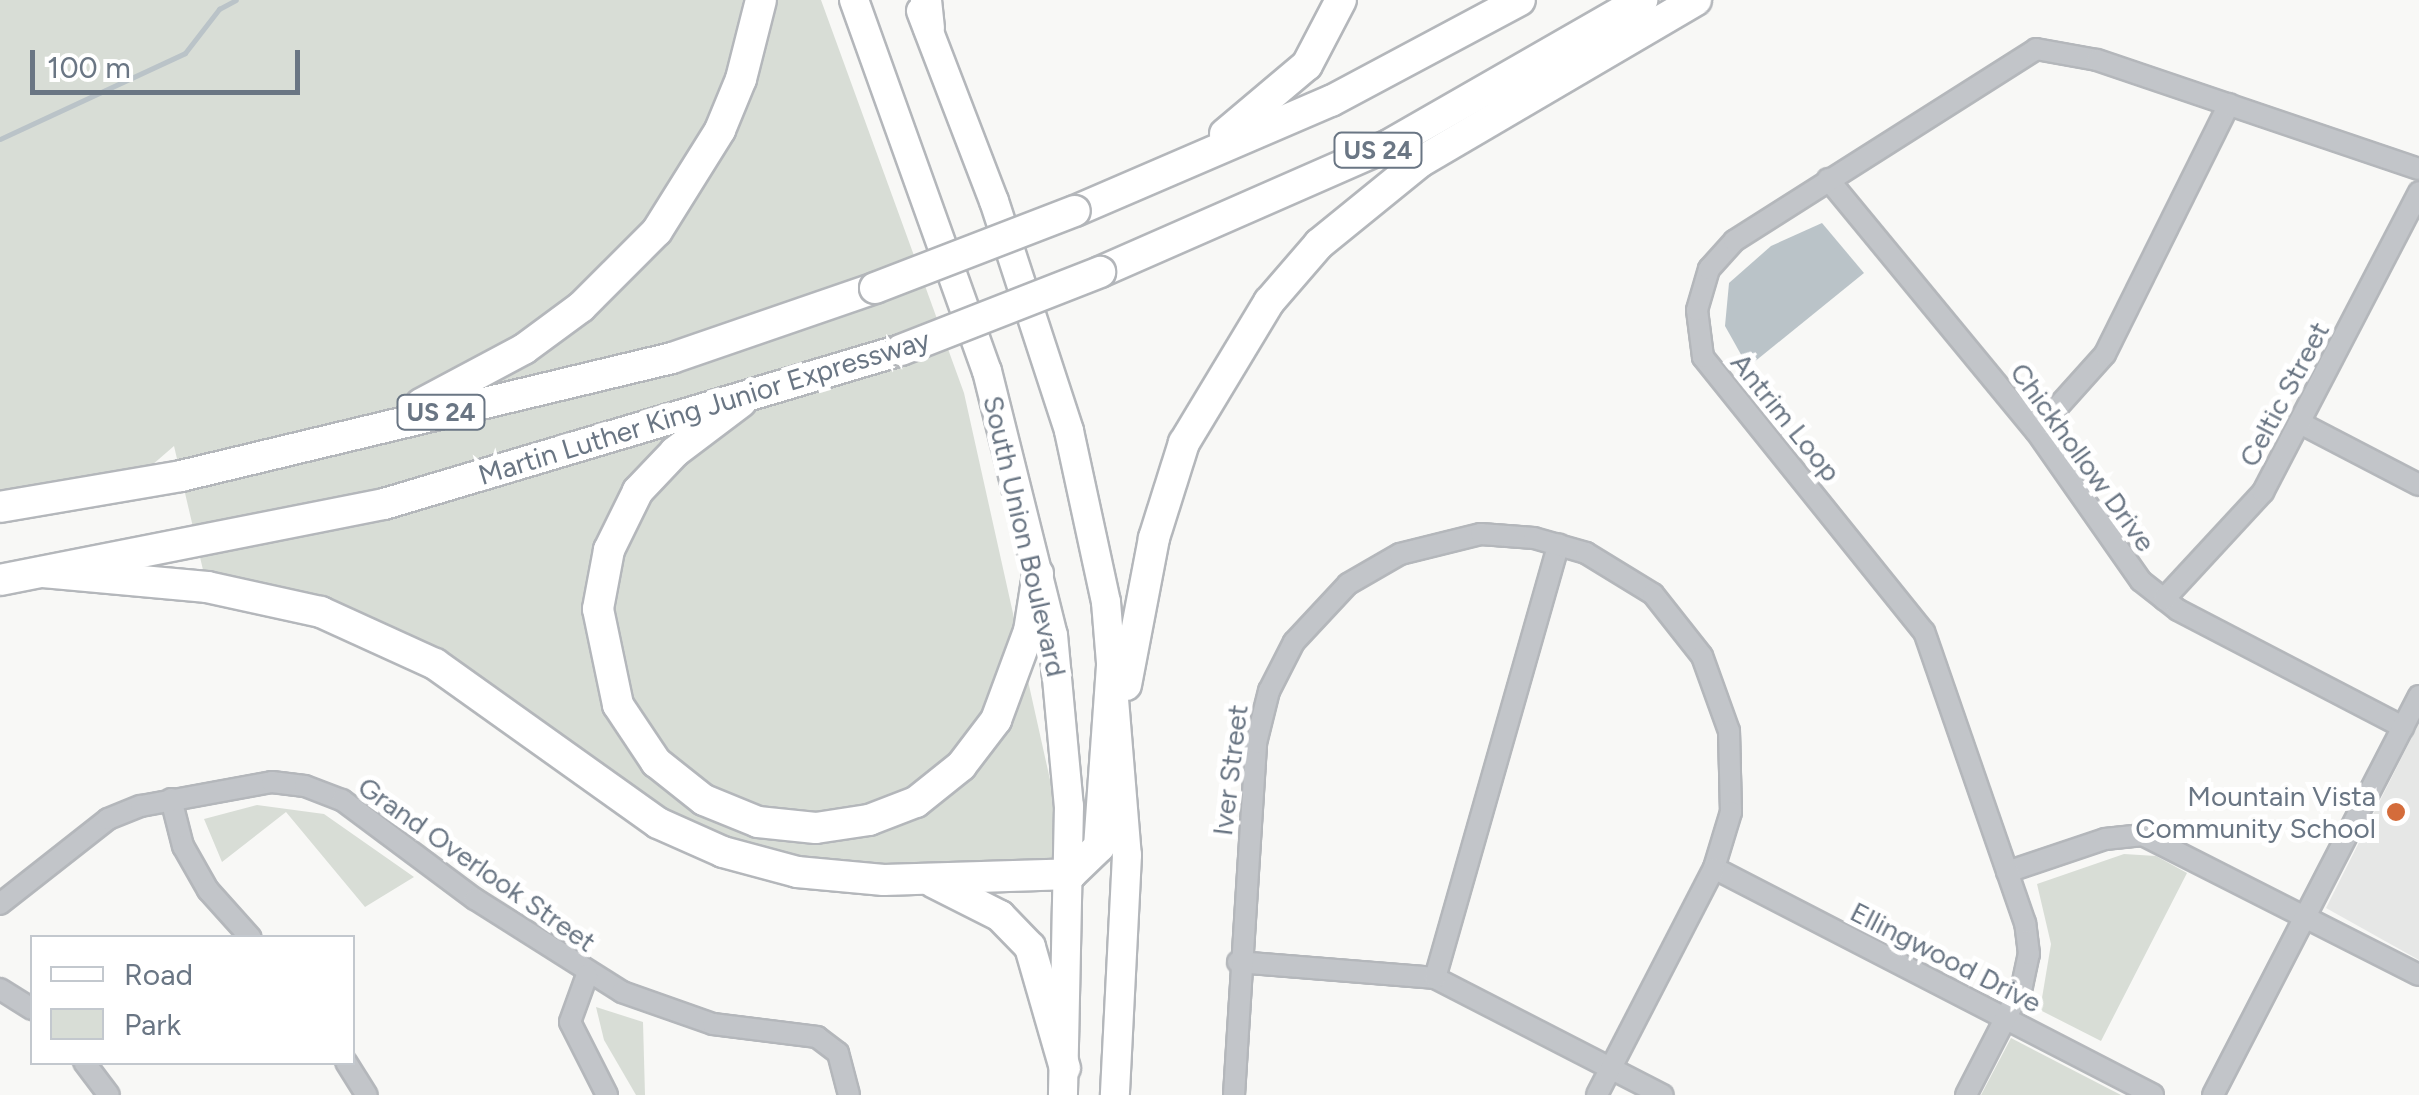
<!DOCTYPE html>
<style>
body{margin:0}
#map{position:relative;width:2419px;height:1095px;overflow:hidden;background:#f8f8f6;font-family:Figtree,sans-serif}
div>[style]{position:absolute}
.built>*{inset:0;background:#e6e7e6}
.green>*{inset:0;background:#d8ddd6}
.water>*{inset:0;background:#bac3c8}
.stream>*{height:5px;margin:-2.5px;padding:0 2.5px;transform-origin:2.5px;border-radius:2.5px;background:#bac3c8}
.roads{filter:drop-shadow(2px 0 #b4b7bb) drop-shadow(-2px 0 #b4b7bb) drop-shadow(0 2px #b4b7bb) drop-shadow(0 -2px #b4b7bb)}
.minor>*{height:20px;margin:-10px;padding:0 10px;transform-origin:10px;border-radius:10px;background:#c2c5c9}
.major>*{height:28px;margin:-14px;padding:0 14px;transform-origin:14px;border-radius:14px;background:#fff}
.highway>*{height:30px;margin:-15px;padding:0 15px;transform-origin:15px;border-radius:15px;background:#fff}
.bridges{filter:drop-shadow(2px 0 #b3b6ba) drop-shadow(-2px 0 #b3b6ba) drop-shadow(0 2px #b3b6ba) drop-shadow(0 -2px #b3b6ba)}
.highway-bridge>*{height:30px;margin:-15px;padding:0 15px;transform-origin:15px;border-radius:15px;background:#fff}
.dots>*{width:28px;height:28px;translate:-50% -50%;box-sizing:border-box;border:5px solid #fff;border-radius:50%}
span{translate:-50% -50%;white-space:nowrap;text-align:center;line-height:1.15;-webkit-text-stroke:10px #fff;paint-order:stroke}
.shield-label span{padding:2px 8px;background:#fff;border:2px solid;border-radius:8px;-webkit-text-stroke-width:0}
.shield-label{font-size:25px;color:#6a7684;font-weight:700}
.street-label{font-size:28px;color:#6a7684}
.poi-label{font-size:28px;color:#6a7684}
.right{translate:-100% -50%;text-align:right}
.legend{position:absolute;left:30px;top:935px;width:325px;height:130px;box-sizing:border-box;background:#fff;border:2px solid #c3c8ce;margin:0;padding:12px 18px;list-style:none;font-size:30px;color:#6a7684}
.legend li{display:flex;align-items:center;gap:20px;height:50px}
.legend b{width:50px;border:2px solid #c3c8ce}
.scale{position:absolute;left:30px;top:50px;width:270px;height:45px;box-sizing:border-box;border:5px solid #6a7684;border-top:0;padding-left:12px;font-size:30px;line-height:35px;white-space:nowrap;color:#6a7684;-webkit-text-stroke:8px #fff;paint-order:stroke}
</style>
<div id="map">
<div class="built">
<div style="clip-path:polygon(2419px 723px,2419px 960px,2326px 908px)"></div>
</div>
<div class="green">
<div style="clip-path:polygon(0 0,743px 0,727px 72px,707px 122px,635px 233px,669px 231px,770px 0,821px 0,964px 393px,1071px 874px,884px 880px,723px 852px,399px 644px,207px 587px,174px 446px,129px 485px,0 502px)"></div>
<div style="clip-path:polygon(257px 805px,324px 814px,414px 877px,365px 907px,286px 812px,222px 862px,204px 819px)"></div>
<div style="clip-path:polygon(2124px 854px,2156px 856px,2187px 873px,2101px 1041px,2040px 1010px,2051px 944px,2037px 884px)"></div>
<div style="clip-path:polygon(596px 1007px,643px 1022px,645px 1095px,636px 1095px,604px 1040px)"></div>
<div style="clip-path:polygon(2011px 1038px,2121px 1095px,1981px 1095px)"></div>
</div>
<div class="water">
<div style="clip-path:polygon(1822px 223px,1864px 273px,1748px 367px,1725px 326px,1729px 283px,1771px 246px)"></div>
</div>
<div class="stream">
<div style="left:0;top:139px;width:204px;rotate:-24.9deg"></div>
<div style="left:185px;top:53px;width:56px;rotate:-52.3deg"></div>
<div style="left:219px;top:9px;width:19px;rotate:-28deg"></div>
</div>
<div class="roads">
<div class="minor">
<div style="left:1828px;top:179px;width:327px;rotate:50.5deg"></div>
<div style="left:2036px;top:431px;width:183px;rotate:55deg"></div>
<div style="left:2141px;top:581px;width:47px;rotate:38.1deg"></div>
<div style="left:2178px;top:610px;width:254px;rotate:27.5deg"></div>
<div style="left:2302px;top:424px;width:132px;rotate:27.5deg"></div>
<div style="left:2036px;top:431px;width:103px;rotate:-48.1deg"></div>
<div style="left:2105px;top:354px;width:279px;rotate:-63.6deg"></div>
<div style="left:2164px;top:599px;width:146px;rotate:-47.2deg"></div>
<div style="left:2263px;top:492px;width:338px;rotate:-62.5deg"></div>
<div style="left:171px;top:799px;width:49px;rotate:75.7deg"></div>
<div style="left:183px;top:846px;width:51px;rotate:60.4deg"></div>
<div style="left:208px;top:890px;width:64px;rotate:48.1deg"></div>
<div style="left:1714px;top:868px;width:494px;rotate:27.3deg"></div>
<div style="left:2007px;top:872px;width:103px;rotate:-18.6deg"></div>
<div style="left:2105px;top:839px;width:38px;rotate:-6deg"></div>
<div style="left:2143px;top:835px;width:309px;rotate:26.9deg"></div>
<div style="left:0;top:904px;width:137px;rotate:-38.2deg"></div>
<div style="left:108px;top:819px;width:35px;rotate:-22deg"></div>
<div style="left:141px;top:806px;width:133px;rotate:-10.4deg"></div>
<div style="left:272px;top:782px;width:33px;rotate:7deg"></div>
<div style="left:305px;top:786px;width:40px;rotate:21deg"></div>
<div style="left:342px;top:800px;width:166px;rotate:36.7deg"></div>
<div style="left:475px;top:899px;width:174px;rotate:32.3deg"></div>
<div style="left:622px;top:992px;width:96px;rotate:19.4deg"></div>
<div style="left:713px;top:1024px;width:105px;rotate:7.1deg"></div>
<div style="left:817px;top:1037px;width:26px;rotate:37deg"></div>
<div style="left:838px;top:1053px;width:43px;rotate:75.3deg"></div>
<div style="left:1238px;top:962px;width:198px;rotate:4.6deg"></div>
<div style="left:1435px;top:978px;width:256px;rotate:27.2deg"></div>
<div style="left:587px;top:975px;width:50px;rotate:109.9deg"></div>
<div style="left:570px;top:1022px;width:82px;rotate:63.1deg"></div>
<div style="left:1435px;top:978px;width:451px;rotate:-74.1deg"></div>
<div style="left:0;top:989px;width:38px;rotate:32deg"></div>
<div style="left:84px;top:1062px;width:41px;rotate:52.9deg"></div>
<div style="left:346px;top:1062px;width:39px;rotate:58deg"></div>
<div style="left:1234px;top:1095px;width:353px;rotate:-86.4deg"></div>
<div style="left:1256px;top:743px;width:54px;rotate:-76deg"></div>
<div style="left:1269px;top:691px;width:55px;rotate:-63deg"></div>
<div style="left:1294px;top:642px;width:79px;rotate:-47deg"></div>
<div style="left:1348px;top:584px;width:60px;rotate:-30deg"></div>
<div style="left:1400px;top:554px;width:83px;rotate:-13.9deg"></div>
<div style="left:1481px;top:534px;width:53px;rotate:4.3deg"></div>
<div style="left:1534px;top:538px;width:54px;rotate:16.1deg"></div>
<div style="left:1586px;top:553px;width:79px;rotate:31.5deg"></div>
<div style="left:1653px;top:594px;width:79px;rotate:51.7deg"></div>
<div style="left:1702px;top:656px;width:80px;rotate:70.2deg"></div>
<div style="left:1729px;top:731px;width:81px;rotate:88.6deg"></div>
<div style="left:1731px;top:812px;width:59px;rotate:106.9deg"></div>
<div style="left:1714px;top:868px;width:255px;rotate:117.3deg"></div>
<div style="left:1966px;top:1095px;width:123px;rotate:-62.8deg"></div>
<div style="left:2022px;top:986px;width:33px;rotate:-78deg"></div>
<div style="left:2029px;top:954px;width:31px;rotate:-97deg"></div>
<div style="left:2025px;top:923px;width:308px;rotate:-109.1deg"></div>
<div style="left:1924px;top:632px;width:353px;rotate:-128.8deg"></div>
<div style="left:1703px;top:357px;width:47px;rotate:-97.3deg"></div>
<div style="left:1697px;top:310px;width:43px;rotate:-73.7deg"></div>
<div style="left:1709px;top:269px;width:38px;rotate:-48deg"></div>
<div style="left:1734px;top:241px;width:358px;rotate:-32.4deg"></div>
<div style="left:2036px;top:49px;width:62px;rotate:10.2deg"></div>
<div style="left:2097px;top:60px;width:340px;rotate:18.7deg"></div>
<div style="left:2213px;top:1095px;width:449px;rotate:-62.7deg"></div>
</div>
<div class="major">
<div style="left:854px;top:0;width:394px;rotate:70.3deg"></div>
<div style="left:987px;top:371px;width:272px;rotate:76deg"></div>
<div style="left:1053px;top:635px;width:172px;rotate:84.7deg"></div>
<div style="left:1069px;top:806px;width:289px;rotate:91.2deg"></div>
<div style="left:921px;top:11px;width:204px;rotate:69deg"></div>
<div style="left:994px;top:201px;width:242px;rotate:71.9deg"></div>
<div style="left:1069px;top:431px;width:175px;rotate:77.8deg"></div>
<div style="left:1106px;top:602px;width:254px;rotate:85.3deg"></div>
<div style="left:1127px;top:855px;width:240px;rotate:92.9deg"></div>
</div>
<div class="highway">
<div style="left:926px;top:0;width:28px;rotate:84deg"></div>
<div style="left:1225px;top:134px;width:107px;rotate:-40.1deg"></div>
<div style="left:1307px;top:65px;width:73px;rotate:-62.4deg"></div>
<div style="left:1075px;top:211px;width:279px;rotate:-23.3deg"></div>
<div style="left:1331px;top:101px;width:214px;rotate:-28.1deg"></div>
<div style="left:1100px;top:272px;width:316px;rotate:-23.7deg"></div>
<div style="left:1389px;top:145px;width:292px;rotate:-29.8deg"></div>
<div style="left:741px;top:402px;width:83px;rotate:142.9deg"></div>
<div style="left:675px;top:452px;width:54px;rotate:133.5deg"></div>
<div style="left:638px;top:491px;width:66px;rotate:116.2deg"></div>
<div style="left:609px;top:550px;width:60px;rotate:100.6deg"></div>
<div style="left:598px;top:609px;width:98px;rotate:78.2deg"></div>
<div style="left:618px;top:705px;width:69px;rotate:56.3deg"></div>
<div style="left:656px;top:762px;width:61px;rotate:38.4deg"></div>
<div style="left:704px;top:800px;width:58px;rotate:22.2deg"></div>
<div style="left:758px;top:822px;width:58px;rotate:5.9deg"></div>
<div style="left:816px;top:828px;width:54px;rotate:-8.6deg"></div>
<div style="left:869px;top:820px;width:50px;rotate:-21deg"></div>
<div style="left:916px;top:802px;width:58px;rotate:-38.7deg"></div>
<div style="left:961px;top:766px;width:58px;rotate:-52.7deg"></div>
<div style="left:996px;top:720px;width:95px;rotate:-69.7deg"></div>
<div style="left:1029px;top:631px;width:58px;rotate:-81deg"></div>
<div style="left:421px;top:404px;width:117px;rotate:-28.1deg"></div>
<div style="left:524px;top:349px;width:71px;rotate:-36.4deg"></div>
<div style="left:581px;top:307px;width:107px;rotate:-45deg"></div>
<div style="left:657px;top:231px;width:119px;rotate:-58deg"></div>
<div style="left:720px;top:130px;width:55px;rotate:-67.6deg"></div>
<div style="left:741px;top:79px;width:81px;rotate:-75.8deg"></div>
<div style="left:0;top:507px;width:184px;rotate:-9.7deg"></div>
<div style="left:181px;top:476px;width:505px;rotate:-13.51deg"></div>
<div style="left:672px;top:358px;width:215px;rotate:-19deg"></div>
<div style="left:43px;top:572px;width:165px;rotate:5.2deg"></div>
<div style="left:207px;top:587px;width:117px;rotate:12.4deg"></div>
<div style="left:321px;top:612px;width:125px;rotate:24.5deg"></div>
<div style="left:435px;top:664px;width:274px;rotate:35.5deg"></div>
<div style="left:658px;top:823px;width:71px;rotate:24deg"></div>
<div style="left:723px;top:852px;width:77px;rotate:15.1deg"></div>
<div style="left:797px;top:872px;width:87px;rotate:5.3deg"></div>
<div style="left:884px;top:880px;width:187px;rotate:-1.8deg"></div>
<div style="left:1071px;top:874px;width:39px;rotate:-44deg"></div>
<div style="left:1099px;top:847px;width:195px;rotate:-85.9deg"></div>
<div style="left:0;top:580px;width:391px;rotate:-11.2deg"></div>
<div style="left:384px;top:504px;width:539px;rotate:-16.59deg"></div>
<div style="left:1126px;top:685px;width:150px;rotate:-79.2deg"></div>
<div style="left:1154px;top:538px;width:100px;rotate:-72.5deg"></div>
<div style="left:1184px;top:443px;width:165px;rotate:-58.9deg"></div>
<div style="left:1269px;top:302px;width:77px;rotate:-49.2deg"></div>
<div style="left:1319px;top:244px;width:130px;rotate:-39.1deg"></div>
<div style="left:1420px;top:162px;width:320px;rotate:-30.4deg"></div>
<div style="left:933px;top:882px;width:75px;rotate:26.9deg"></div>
<div style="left:1000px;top:916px;width:43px;rotate:45.9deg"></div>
<div style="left:1030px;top:947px;width:126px;rotate:73.9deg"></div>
</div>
</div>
<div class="bridges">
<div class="highway-bridge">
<div style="left:875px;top:288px;width:214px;rotate:-21.1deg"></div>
<div style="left:901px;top:350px;width:214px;rotate:-21.4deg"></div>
</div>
</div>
<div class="dots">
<div style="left:2396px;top:812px;background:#d46c3b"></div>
</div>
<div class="shield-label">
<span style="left:1378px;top:150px">US 24</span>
<span style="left:441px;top:412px">US 24</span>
</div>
<div class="street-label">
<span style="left:2284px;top:394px;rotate:-62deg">Celtic Street</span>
<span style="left:704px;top:407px;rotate:-17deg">Martin Luther King Junior Expressway</span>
<span style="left:1786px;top:417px;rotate:51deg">Antrim Loop</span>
<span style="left:2083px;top:457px;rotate:54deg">Chickhollow Drive</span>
<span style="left:1025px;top:536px;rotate:77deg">South Union Boulevard</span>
<span style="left:1230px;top:770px;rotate:-83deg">Iver Street</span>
<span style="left:477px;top:864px;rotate:35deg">Grand Overlook Street</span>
<span style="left:1946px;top:957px;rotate:27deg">Ellingwood Drive</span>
</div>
<div class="poi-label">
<span class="right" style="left:2376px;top:812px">Mountain Vista<br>Community School</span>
</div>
<ul class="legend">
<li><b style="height:12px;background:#fff"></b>Road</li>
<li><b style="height:28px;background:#d8ddd6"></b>Park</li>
</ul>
<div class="scale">100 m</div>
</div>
